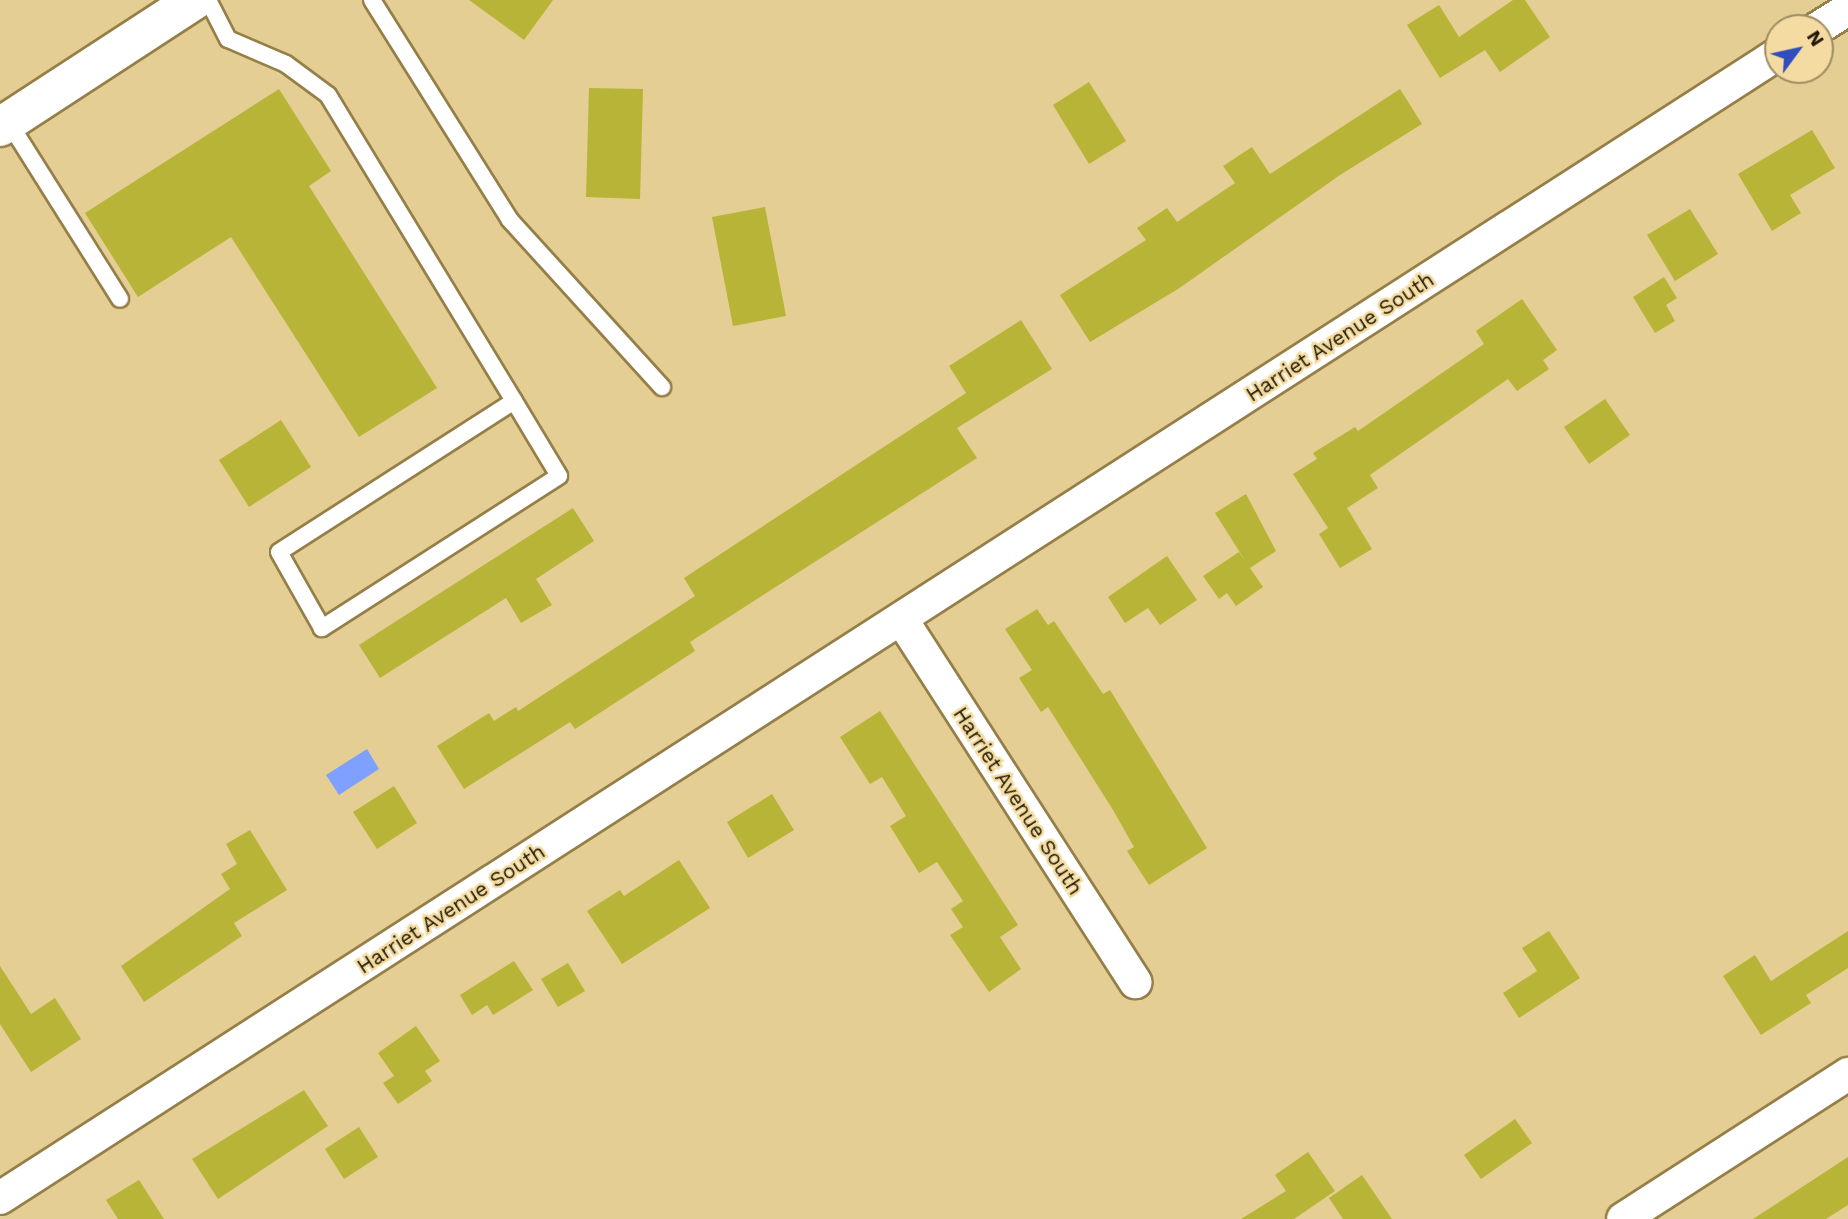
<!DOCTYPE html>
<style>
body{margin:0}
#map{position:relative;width:1848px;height:1219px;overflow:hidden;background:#e5ce94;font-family:"Work Sans",sans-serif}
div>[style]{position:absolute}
.water>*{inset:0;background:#7fa0fe}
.building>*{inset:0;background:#b7b437}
.roads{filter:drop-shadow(2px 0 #957f48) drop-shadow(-2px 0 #957f48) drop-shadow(0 2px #957f48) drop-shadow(0 -2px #957f48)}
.service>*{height:16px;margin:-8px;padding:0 8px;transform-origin:8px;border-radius:8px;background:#fff}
.minor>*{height:32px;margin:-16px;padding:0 16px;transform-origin:16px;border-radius:16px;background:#fff}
.tertiary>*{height:38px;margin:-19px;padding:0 19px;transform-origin:19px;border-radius:19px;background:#fff}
span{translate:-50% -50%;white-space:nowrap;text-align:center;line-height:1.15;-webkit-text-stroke:5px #f3dba1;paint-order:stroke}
.street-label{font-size:21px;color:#221903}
.north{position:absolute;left:1764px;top:14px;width:70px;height:70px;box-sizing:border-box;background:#f3dba1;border:2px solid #9f8d62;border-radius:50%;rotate:57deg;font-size:19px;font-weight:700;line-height:28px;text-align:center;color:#221903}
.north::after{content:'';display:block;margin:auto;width:24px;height:32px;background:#324dbe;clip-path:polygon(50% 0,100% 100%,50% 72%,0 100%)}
</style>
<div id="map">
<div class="water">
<div style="clip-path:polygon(367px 749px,379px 769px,339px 795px,326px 775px)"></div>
</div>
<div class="building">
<div style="clip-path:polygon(469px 0,553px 0,524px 40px)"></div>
<div style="clip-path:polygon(1513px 0,1525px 0,1550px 37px,1500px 72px,1485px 50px,1440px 78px,1407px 25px,1439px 5px,1459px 37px)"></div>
<div style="clip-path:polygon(1089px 82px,1126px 141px,1089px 164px,1053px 105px)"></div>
<div style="clip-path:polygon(589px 88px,643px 89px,640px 199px,586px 197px)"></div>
<div style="clip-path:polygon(279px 89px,331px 171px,309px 186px,437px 388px,359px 437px,231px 237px,138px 297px,85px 213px)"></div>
<div style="clip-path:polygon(1400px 89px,1422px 124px,1340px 175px,1178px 289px,1090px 342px,1060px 295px,1146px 240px,1137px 228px,1167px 208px,1177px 222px,1235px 183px,1223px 166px,1252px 147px,1270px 174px)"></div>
<div style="clip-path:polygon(1812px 130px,1835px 168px,1790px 195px,1801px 213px,1772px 231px,1738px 174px)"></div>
<div style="clip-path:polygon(765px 207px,786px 316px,733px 326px,712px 217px)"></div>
<div style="clip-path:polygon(1690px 209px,1718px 254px,1675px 281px,1647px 235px)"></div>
<div style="clip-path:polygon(1664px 277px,1677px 298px,1666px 305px,1675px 321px,1655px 333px,1633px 297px)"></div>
<div style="clip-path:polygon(1522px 299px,1557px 350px,1543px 360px,1549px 369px,1517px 391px,1508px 379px,1370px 475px,1378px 488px,1347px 508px,1372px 549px,1340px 568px,1319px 534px,1328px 528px,1293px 474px,1317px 459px,1313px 453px,1355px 427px,1358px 431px,1484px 344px,1476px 331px)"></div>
<div style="clip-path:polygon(1021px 320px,1052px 369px,957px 428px,977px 458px,690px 642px,695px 651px,575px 729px,570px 722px,464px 789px,437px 746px,489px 713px,494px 721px,516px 707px,518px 711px,695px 596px,684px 578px,966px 393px,949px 366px)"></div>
<div style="clip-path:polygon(1605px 399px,1630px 435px,1589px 464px,1564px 427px)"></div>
<div style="clip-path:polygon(281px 420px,311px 467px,249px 507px,219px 460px)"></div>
<div style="clip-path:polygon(1246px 494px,1276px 551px,1250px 568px,1263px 587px,1236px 606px,1227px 593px,1219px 599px,1203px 576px,1239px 552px,1246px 562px,1215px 513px)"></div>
<div style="clip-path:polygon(573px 508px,594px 541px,536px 579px,552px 605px,521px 623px,506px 598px,380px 678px,359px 645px)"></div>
<div style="clip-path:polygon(1167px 556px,1197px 600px,1160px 625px,1148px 608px,1125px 623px,1108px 597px)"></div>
<div style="clip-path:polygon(1037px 609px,1048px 625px,1054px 621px,1103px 694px,1110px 690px,1207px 848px,1149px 885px,1127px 851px,1134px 847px,1113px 810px,1048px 707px,1041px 712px,1019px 678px,1032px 670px,1005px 629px)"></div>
<div style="clip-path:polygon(880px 711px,1018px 925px,1000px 937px,1021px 969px,989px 992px,950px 935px,963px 927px,951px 909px,963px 901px,937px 862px,919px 873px,890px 826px,906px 816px,882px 777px,870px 784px,840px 737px)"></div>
<div style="clip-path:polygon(394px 786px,417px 823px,377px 849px,353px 812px)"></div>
<div style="clip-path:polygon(772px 794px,794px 830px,748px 858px,727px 822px)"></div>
<div style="clip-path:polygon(250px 830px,287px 890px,234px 923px,242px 936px,144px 1002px,121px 966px,230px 889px,221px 874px,237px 864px,226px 844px)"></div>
<div style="clip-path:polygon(679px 860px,710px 908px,622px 964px,587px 911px,620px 890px,624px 896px)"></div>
<div style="clip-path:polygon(1549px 931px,1580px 978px,1519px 1018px,1503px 993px,1537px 971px,1522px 948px)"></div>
<div style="clip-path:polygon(1848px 931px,1848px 968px,1806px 995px,1811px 1003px,1761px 1035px,1723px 976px,1755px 955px,1771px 981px)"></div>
<div style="clip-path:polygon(514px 961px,533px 990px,493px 1015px,487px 1005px,472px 1015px,460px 995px)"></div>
<div style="clip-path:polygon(568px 963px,585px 991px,558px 1007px,541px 979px)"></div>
<div style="clip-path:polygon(0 966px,31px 1014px,55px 998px,81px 1039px,31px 1072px,0 1024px)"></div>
<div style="clip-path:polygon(416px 1026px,440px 1061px,425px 1071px,432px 1081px,398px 1104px,383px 1083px,394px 1076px,378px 1053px)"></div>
<div style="clip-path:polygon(304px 1090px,328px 1126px,218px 1199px,192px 1159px)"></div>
<div style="clip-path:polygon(1515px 1119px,1532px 1143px,1481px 1179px,1464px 1155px)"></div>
<div style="clip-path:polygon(359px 1127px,378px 1157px,344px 1179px,325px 1149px)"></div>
<div style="clip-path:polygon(1308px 1152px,1335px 1191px,1294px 1219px,1241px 1219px,1286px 1191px,1275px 1175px)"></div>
<div style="clip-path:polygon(1848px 1157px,1848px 1205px,1826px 1219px,1753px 1219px)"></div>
<div style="clip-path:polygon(1362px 1175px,1392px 1219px,1343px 1219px,1329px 1198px)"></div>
<div style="clip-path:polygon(139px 1180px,164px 1219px,118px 1219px,106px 1200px)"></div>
</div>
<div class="roads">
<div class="service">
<div style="left:208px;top:0;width:44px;rotate:62.9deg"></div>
<div style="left:228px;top:39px;width:63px;rotate:23.3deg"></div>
<div style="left:286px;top:64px;width:52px;rotate:36.4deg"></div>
<div style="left:328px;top:95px;width:358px;rotate:58.7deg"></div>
<div style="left:514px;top:401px;width:87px;rotate:59deg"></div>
<div style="left:559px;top:476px;width:282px;rotate:147.3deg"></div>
<div style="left:322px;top:628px;width:87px;rotate:-119.5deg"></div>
<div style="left:279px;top:552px;width:279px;rotate:-32.7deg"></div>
<div style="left:372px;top:0;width:260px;rotate:57.9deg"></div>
<div style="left:510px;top:220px;width:226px;rotate:47.7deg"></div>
<div style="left:8px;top:121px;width:210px;rotate:57.8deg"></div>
</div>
<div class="minor">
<div style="left:1818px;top:28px;width:36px;rotate:-32deg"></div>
<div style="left:902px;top:620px;width:431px;rotate:57.2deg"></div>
<div style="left:0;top:1198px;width:2114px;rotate:-32.76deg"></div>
<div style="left:1623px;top:1219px;width:268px;rotate:-32.8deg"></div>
</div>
<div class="tertiary">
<div style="left:0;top:127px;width:233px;rotate:-33.1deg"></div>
</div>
</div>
<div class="street-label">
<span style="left:1340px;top:337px;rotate:-33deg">Harriet Avenue South</span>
<span style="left:1018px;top:801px;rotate:57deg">Harriet Avenue South</span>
<span style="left:451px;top:909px;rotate:-33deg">Harriet Avenue South</span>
</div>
<div class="north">N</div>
</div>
